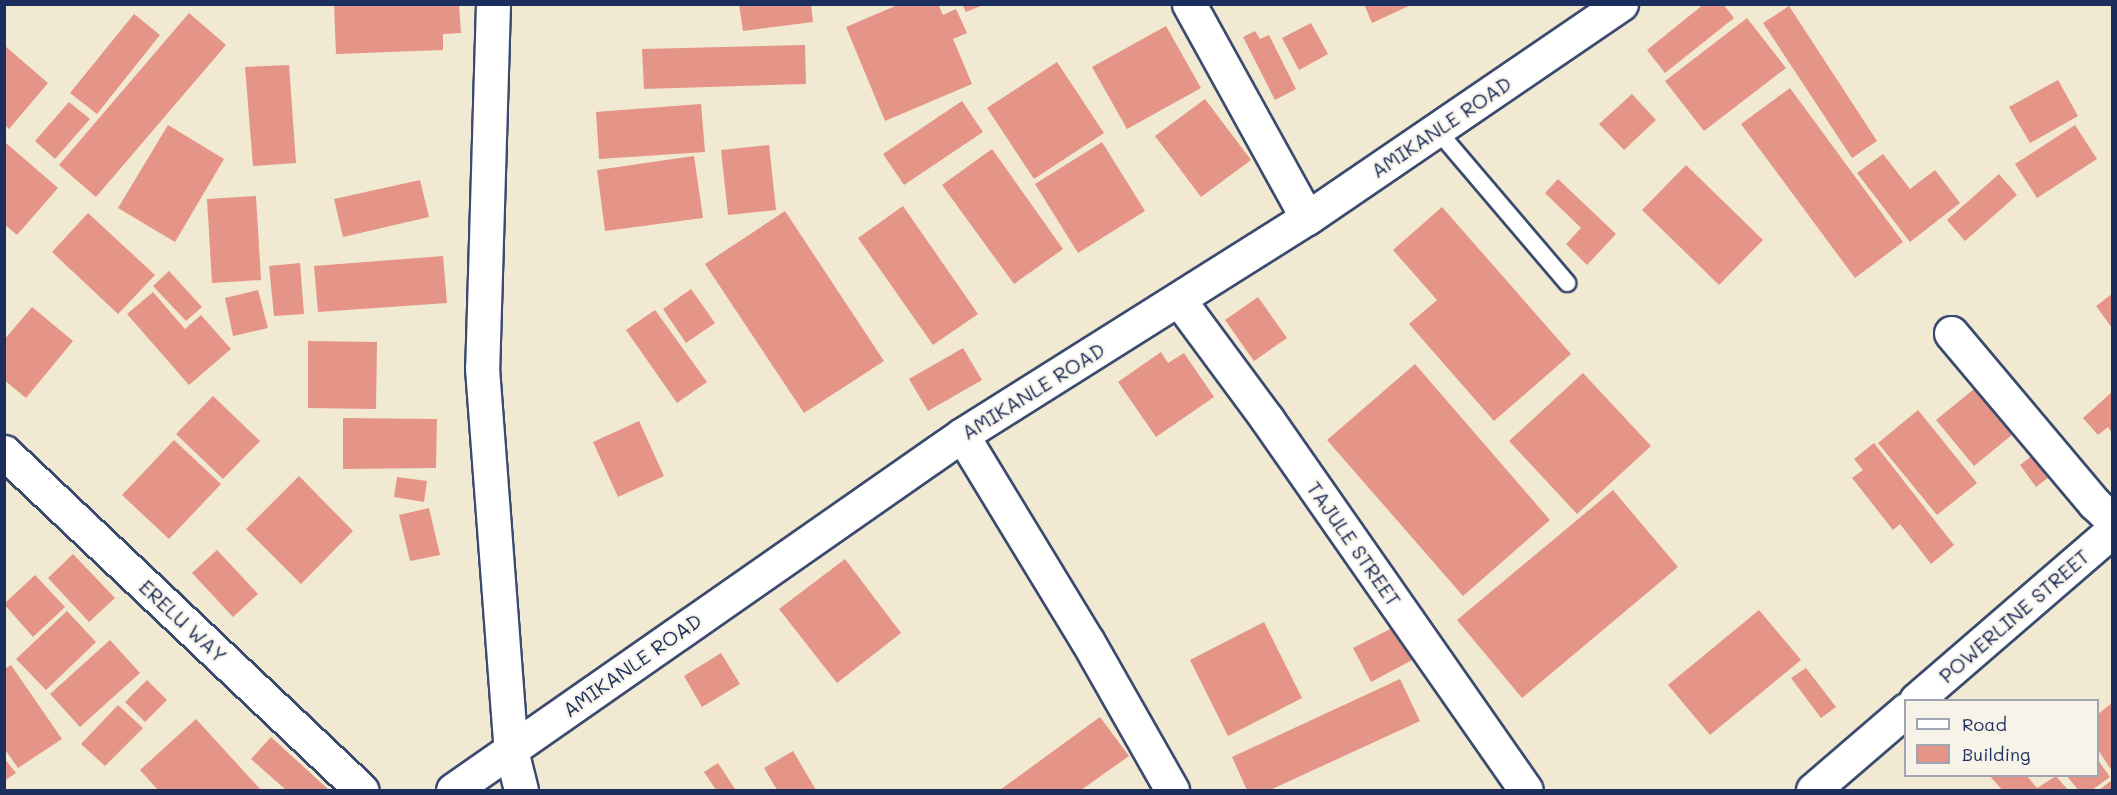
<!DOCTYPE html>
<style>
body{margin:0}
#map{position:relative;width:2117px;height:795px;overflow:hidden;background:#f1e9d1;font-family:Mali,sans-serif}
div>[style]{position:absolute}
.building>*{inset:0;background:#e59588}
.roads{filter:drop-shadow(2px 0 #3b4b6f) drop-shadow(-2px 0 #3b4b6f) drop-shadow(0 2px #3b4b6f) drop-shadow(0 -2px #3b4b6f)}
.service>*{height:16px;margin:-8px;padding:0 8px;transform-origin:8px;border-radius:8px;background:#fff}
.minor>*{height:33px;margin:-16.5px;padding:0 16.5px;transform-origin:16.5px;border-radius:16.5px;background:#fff}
.tertiary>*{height:33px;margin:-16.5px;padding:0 16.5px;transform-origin:16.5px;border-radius:16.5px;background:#fff}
span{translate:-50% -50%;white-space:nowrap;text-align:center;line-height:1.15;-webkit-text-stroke:4.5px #f7f3e8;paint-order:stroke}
.street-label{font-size:20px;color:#1b2f5e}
.frame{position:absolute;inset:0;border:6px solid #1b2f5e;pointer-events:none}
.legend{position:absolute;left:1904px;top:699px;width:195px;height:78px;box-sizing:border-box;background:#f7f3e8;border:2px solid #9fa5b1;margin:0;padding:8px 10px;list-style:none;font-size:18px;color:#1b2f5e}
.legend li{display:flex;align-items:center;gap:12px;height:30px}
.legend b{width:30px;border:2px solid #9fa5b1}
</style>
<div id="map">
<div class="building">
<div style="clip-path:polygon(334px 4px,459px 4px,461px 33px,443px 34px,443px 50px,336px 54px)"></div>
<div style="clip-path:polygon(739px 4px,811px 4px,813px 22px,743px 31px)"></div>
<div style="clip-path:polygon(900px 4px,938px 4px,943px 15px,956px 9px,967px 33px,953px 39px,972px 84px,885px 121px,846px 27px)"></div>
<div style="clip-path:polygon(962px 4px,983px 4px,983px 5px,966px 12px)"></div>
<div style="clip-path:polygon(1364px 4px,1413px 4px,1372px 23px)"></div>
<div style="clip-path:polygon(1704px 4px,1723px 4px,1734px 18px,1665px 73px,1647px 50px)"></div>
<div style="clip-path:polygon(1789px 6px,1877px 141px,1852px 158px,1763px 23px)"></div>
<div style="clip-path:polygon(189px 13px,226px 45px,96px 197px,59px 165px)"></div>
<div style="clip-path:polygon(134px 14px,160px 35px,97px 114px,70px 93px)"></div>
<div style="clip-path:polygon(1747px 18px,1786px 68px,1704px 131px,1665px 81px)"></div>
<div style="clip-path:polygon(1311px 23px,1328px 54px,1299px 70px,1282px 38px)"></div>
<div style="clip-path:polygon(1166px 26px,1201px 88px,1127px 129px,1092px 67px)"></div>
<div style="clip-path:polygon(1255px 31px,1260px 39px,1269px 35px,1296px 89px,1275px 100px,1243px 37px)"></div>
<div style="clip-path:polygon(805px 45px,806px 84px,644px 89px,642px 49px)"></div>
<div style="clip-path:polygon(5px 46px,48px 83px,9px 129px,5px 125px)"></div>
<div style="clip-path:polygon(1057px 62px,1104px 133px,1034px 179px,987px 108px)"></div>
<div style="clip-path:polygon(289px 65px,296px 163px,253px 166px,245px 67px)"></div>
<div style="clip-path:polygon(2058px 80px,2078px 116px,2030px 143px,2009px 107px)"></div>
<div style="clip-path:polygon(1790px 88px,1903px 242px,1855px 278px,1741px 124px)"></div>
<div style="clip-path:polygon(1632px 94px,1656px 120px,1624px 150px,1599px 124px)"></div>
<div style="clip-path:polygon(1205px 99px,1251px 160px,1201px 197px,1155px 136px)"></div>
<div style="clip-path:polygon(962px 101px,983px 132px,904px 185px,883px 154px)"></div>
<div style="clip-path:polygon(69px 102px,90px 119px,55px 159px,35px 141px)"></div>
<div style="clip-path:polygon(701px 104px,705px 152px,599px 159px,596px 112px)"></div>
<div style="clip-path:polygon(168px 125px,224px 159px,175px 242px,118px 208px)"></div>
<div style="clip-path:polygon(2075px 125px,2097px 159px,2037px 198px,2015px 164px)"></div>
<div style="clip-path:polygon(1102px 142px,1145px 211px,1078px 253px,1035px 184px)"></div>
<div style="clip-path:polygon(6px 143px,58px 188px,17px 235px,4px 224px)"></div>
<div style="clip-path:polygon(769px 145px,776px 210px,728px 215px,721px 150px)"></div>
<div style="clip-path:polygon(992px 149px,1063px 249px,1014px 284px,942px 185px)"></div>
<div style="clip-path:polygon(1883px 154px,1910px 189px,1935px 170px,1960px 203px,1910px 242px,1857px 173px)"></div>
<div style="clip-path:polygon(694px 156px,703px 218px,605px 231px,597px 170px)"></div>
<div style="clip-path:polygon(1686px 165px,1763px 240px,1719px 285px,1642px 210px)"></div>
<div style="clip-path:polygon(1999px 174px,2017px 195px,1965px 241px,1947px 220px)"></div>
<div style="clip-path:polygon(1558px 179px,1616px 234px,1587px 265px,1566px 244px,1581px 228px,1545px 193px)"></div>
<div style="clip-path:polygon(420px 180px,429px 217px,343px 237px,334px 199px)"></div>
<div style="clip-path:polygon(256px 196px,261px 280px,212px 283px,207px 199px)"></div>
<div style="clip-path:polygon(903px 206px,978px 314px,933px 345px,858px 238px)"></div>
<div style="clip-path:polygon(1442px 207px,1571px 354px,1494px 421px,1409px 324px,1437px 300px,1393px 250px)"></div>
<div style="clip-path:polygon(785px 211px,884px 361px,804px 413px,705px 264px)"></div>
<div style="clip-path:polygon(88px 213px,155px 275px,118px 314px,52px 252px)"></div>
<div style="clip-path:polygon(443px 256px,447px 303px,318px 312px,314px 266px)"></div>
<div style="clip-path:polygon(300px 263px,304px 314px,274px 316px,269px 266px)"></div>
<div style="clip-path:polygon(169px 271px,202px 307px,186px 321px,153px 286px)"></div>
<div style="clip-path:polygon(691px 289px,715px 323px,686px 343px,663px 309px)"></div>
<div style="clip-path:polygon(258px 290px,268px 328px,233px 336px,225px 298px)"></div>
<div style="clip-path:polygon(153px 292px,185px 329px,201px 315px,231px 349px,189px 385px,127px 314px)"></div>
<div style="clip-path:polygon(2112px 294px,2112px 328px,2096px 306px)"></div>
<div style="clip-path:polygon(1258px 297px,1287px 338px,1254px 361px,1225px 320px)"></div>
<div style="clip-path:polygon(32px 307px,73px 341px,26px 398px,4px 380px,4px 340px)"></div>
<div style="clip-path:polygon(655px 310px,707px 382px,677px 403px,626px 330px)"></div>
<div style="clip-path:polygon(308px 341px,377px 342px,376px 409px,308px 408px)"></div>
<div style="clip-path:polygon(963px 348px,982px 380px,928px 411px,909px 379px)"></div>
<div style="clip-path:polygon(1161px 352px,1168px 363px,1184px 353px,1214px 397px,1156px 437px,1118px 382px)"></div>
<div style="clip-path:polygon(1415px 364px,1550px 520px,1463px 596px,1327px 440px)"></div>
<div style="clip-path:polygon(1583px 373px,1651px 446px,1577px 514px,1509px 441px)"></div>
<div style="clip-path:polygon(1979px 385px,2018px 430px,1974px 466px,1936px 420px)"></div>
<div style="clip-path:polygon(2112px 392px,2112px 433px,2108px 427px,2098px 435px,2083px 418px)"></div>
<div style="clip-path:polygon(213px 396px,260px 441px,223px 479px,176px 434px)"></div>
<div style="clip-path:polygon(1918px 410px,1977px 483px,1937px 515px,1878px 443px)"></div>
<div style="clip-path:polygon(343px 418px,437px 419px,436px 468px,343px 469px)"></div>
<div style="clip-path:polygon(639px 421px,664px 476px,618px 497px,593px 442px)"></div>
<div style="clip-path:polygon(174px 440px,221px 484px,169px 539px,122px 495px)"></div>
<div style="clip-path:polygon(1874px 443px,1954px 545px,1931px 564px,1900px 524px,1893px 530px,1852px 478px,1863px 470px,1854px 459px)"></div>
<div style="clip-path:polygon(2042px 448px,2058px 470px,2036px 487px,2020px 465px)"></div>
<div style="clip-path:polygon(299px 476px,353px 531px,301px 584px,246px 529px)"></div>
<div style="clip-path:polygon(397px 477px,427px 481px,424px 502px,394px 497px)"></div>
<div style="clip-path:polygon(1613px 490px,1678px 567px,1522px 698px,1457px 620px)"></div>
<div style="clip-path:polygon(429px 508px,440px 555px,410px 561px,399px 515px)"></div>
<div style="clip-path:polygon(217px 550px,258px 594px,233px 617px,192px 573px)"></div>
<div style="clip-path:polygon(73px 554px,115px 598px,89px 622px,48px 578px)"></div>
<div style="clip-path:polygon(845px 559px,901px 633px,837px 683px,779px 609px)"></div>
<div style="clip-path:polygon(35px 575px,65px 607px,33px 637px,4px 604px)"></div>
<div style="clip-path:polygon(1759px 610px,1801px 660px,1710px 735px,1668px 685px)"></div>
<div style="clip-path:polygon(67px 611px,96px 642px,46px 690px,16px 659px)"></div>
<div style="clip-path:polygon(1264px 622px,1302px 698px,1228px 736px,1190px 660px)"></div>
<div style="clip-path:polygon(1396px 626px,1414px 659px,1371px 682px,1353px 648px)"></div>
<div style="clip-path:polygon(110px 640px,140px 673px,80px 727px,50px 694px)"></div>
<div style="clip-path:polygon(721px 653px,740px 684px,702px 707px,684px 676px)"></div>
<div style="clip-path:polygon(11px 665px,62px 739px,18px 768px,4px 748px,4px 669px)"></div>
<div style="clip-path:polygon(1806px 668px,1836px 707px,1821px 718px,1791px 678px)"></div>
<div style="clip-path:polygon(1400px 679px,1420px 721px,1270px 790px,1247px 790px,1232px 757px)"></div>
<div style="clip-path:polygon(147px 680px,167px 700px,145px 722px,125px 702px)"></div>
<div style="clip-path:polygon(2112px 703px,2112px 771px,2098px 750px,2098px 714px)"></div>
<div style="clip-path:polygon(118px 705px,143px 728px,105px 766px,81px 744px)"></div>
<div style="clip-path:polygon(1100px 717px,1129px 756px,1081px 790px,1000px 790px)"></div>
<div style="clip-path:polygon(196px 719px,261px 790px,158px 790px,140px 770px)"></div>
<div style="clip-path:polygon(271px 737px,329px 790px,286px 790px,251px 759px)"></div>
<div style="clip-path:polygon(793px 751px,816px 790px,777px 790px,764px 768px)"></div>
<div style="clip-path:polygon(4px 758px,16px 773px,4px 781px)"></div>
<div style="clip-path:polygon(2098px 760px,2110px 777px,2092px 790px,2078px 790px,2067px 776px,2098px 776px)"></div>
<div style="clip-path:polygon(718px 763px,735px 789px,732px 790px,716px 790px,704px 772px)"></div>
<div style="clip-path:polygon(1990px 776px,2027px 776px,2037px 788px,2056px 776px,2068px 790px,2002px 790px)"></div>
<div style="clip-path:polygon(2112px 780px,2112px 790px,2099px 790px)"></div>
</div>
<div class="roads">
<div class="service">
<div style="left:1437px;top:130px;width:201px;rotate:49.6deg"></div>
</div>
<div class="minor">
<div style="left:493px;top:4px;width:364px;rotate:91.7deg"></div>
<div style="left:482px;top:368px;width:383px;rotate:85.7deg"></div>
<div style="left:511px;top:750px;width:41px;rotate:76deg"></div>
<div style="left:1189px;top:4px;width:244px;rotate:61.1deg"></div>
<div style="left:1179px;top:300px;width:148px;rotate:53.5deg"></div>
<div style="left:1267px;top:419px;width:452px;rotate:55.1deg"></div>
<div style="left:1951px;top:333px;width:222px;rotate:49.9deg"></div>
<div style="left:2094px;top:503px;width:25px;rotate:43deg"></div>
<div style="left:962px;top:435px;width:242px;rotate:58.7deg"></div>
<div style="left:1088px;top:642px;width:170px;rotate:60.4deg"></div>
<div style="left:4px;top:452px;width:492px;rotate:43.4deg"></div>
<div style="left:1916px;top:700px;width:259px;rotate:-40.8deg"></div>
<div style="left:1813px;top:790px;width:123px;rotate:-40.7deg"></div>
</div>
<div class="tertiary">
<div style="left:453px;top:790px;width:621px;rotate:-34.89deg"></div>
<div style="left:962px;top:435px;width:408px;rotate:-32.2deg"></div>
<div style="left:1307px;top:218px;width:380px;rotate:-34.3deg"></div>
</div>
</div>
<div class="street-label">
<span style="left:1441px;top:127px;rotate:-34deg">AMIKANLE ROAD</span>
<span style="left:1033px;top:391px;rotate:-32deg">AMIKANLE ROAD</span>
<span style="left:1354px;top:544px;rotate:55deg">TAJULE STREET</span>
<span style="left:2014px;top:616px;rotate:-41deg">POWERLINE STREET</span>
<span style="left:183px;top:621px;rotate:43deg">ERELU WAY</span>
<span style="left:632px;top:665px;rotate:-35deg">AMIKANLE ROAD</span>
</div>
<div class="frame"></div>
<ul class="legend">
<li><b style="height:8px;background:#fff"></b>Road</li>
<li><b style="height:16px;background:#e59588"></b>Building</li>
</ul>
</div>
